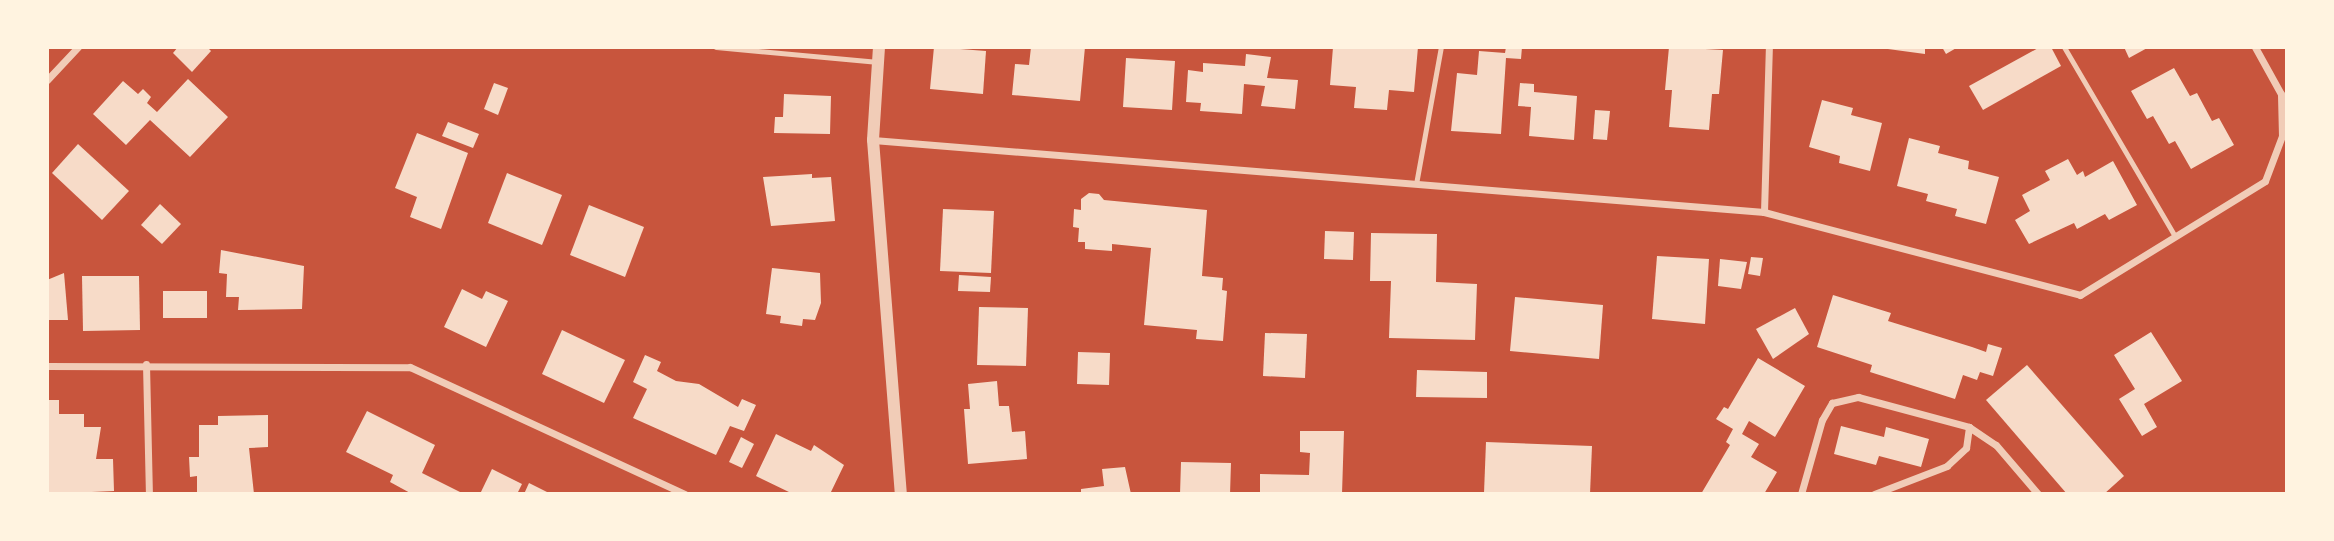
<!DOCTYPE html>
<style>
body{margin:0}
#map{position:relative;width:2334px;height:541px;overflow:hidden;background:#c8553d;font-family:"Libre Baskerville",serif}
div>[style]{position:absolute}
.building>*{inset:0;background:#f7dbc8}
.service>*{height:5px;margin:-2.5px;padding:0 2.5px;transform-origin:2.5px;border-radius:2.5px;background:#f1ccb7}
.minor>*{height:7px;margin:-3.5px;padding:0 3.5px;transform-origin:3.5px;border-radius:3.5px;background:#f1ccb7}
.tertiary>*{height:12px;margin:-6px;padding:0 6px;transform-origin:6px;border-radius:6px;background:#f1ccb7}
span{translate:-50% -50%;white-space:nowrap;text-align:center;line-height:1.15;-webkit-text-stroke:5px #fff3e0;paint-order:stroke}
.frame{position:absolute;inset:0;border:49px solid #fff3e0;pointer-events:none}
</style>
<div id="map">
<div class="building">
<div style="clip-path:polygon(178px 47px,207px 47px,211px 51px,192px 72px,173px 53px)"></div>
<div style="clip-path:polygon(934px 47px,986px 51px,983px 94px,930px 89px)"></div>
<div style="clip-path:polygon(1031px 47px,1085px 47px,1080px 101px,1012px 95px,1015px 64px,1029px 65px)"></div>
<div style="clip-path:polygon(1333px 47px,1418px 47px,1414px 92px,1389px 90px,1387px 110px,1354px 108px,1356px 87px,1330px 85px)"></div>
<div style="clip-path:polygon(1506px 47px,1522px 47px,1521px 59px,1506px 58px,1501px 134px,1451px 131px,1457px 73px,1477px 75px,1479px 51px,1505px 53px)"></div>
<div style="clip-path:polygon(1669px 47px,1723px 50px,1719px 94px,1712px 94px,1709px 130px,1669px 127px,1672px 90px,1665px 90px)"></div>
<div style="clip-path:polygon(1873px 47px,1925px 47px,1925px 54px)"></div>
<div style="clip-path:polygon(1942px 47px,1958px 47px,1946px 54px)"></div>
<div style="clip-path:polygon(2040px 47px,2051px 47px,2061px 66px,1983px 110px,1969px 86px)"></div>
<div style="clip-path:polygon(2124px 47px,2149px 47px,2129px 58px)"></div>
<div style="clip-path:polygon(1246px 54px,1271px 57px,1267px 78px,1298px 80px,1295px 109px,1261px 106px,1265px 86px,1244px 84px,1242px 114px,1200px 111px,1201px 103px,1186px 102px,1188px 70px,1203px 72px,1203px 63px,1245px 66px)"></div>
<div style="clip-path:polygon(1126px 58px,1175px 61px,1172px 110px,1123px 107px)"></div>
<div style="clip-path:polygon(2174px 68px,2190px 96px,2197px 93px,2212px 121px,2219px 118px,2234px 145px,2191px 169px,2175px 141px,2169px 144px,2153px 116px,2147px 119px,2131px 91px)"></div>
<div style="clip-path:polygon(188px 79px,228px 117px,190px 157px,150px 120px,126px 145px,93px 114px,123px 81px,138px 94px,143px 89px,151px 97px,147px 103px,157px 112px)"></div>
<div style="clip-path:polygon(494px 83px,508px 88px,498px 115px,484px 109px)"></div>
<div style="clip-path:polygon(1520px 83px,1534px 84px,1534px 92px,1577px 96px,1574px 140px,1529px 136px,1531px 107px,1518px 106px)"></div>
<div style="clip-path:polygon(784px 94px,831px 96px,830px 134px,774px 133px,775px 117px,783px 117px)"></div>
<div style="clip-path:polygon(1822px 100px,1853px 108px,1851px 115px,1882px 123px,1870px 171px,1839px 163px,1840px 156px,1809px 147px)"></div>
<div style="clip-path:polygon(1595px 110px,1610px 111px,1607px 140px,1593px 139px)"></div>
<div style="clip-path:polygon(448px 122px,479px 134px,473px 148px,442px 136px)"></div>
<div style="clip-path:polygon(417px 133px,468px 153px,441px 229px,410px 217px,417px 197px,395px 188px)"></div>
<div style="clip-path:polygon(1909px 138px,1940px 146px,1938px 153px,1969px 161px,1968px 169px,1999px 177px,1986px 224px,1955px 216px,1957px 209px,1926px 201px,1928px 194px,1897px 186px)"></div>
<div style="clip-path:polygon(78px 144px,129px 191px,102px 220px,52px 173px)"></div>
<div style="clip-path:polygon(2068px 159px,2077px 175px,2083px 171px,2085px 177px,2113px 161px,2137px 205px,2109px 220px,2105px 214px,2077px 229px,2074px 223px,2029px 244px,2015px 220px,2030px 211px,2022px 195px,2050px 180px,2045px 171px)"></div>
<div style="clip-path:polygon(507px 173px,562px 195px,542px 245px,488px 223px)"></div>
<div style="clip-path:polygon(812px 174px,812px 178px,831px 177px,835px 221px,771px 226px,763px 177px)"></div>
<div style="clip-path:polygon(1089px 193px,1099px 194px,1104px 200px,1207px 210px,1202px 276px,1223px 278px,1222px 290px,1227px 291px,1223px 341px,1196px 339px,1197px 330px,1144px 325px,1151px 248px,1112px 244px,1112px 251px,1085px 249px,1085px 242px,1078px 242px,1079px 228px,1073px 227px,1074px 209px,1081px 210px,1081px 199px)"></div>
<div style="clip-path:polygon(160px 204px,181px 224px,162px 244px,141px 225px)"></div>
<div style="clip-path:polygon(589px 205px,644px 227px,625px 277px,570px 255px)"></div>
<div style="clip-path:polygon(943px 209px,994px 211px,991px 273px,940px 271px)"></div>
<div style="clip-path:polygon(1325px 231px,1354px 232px,1353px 260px,1324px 259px)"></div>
<div style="clip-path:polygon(1371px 233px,1437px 234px,1436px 282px,1477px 284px,1475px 340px,1389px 338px,1391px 281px,1370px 281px)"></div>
<div style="clip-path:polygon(221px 250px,304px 266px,302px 309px,238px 310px,239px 297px,226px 297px,227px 274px,219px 273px)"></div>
<div style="clip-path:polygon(1657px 256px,1709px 259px,1705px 324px,1652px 319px)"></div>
<div style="clip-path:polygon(1751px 257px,1763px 258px,1760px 276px,1748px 274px)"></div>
<div style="clip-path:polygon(1720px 259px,1747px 262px,1741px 289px,1718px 286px)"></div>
<div style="clip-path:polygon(772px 268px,820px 273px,821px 303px,815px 320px,803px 319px,802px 326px,780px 323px,781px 316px,766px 314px)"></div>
<div style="clip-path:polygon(64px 273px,68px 320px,47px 320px,47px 280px)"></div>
<div style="clip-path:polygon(959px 275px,991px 277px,990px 292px,958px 291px)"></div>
<div style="clip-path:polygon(82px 276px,139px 276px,140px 330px,83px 331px)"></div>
<div style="clip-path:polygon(462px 289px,482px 299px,486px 291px,508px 301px,486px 347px,444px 327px)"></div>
<div style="clip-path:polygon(163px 291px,207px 291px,207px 318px,163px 318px)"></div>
<div style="clip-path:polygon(1833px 295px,1891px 313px,1888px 321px,1972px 347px,1986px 352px,1988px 344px,2002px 348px,1993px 376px,1980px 372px,1977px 380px,1963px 375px,1955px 399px,1870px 372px,1872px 365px,1817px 347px)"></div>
<div style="clip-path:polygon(1515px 297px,1603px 305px,1599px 359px,1510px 351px)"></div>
<div style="clip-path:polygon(979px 307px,1028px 308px,1026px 366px,977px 365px)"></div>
<div style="clip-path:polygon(1795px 308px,1809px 334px,1773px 359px,1756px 329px)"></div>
<div style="clip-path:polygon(562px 330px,625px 360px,604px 403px,542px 374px)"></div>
<div style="clip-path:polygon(2151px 332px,2182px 381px,2144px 404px,2157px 427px,2142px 436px,2119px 399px,2135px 389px,2114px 355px)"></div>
<div style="clip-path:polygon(1265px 333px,1307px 334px,1305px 378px,1263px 376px)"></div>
<div style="clip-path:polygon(1078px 352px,1110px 353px,1109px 385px,1077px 384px)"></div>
<div style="clip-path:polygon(645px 355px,661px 362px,657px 371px,676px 381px,699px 384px,738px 407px,742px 399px,756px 405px,744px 431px,730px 426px,716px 455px,633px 418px,647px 389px,633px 382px)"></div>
<div style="clip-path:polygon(1758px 358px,1805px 386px,1775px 437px,1749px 421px,1742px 434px,1759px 444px,1751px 457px,1777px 472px,1764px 494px,1701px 494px,1730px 445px,1726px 442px,1733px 429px,1716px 419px,1724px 407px,1728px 409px)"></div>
<div style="clip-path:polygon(2027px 365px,2124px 476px,2104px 494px,2067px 494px,1986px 400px)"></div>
<div style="clip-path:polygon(1417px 370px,1487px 372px,1487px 398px,1416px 397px)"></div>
<div style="clip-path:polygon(997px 381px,999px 406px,1009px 406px,1012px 432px,1025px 431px,1027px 459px,968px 464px,964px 409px,970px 409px,968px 384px)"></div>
<div style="clip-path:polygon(47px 400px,59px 400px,59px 414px,84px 414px,84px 427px,101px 427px,96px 459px,113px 459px,114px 491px,47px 494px)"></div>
<div style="clip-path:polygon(367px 411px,435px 445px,422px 473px,464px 494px,412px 494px,390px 482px,393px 475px,346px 452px)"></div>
<div style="clip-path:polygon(268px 415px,268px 447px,249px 448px,254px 494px,197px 494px,197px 476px,190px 477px,189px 457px,199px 457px,199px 425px,218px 425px,218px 416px)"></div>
<div style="clip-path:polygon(1841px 426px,1884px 437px,1886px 427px,1929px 439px,1921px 467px,1879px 456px,1876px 465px,1834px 454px)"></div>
<div style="clip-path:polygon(1300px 431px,1344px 431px,1342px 494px,1260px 494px,1260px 474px,1309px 475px,1310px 453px,1300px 452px)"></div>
<div style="clip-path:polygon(776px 434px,811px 451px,814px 445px,844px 465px,830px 494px,791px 493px,756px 476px)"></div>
<div style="clip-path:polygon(741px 437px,754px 444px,742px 468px,729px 462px)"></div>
<div style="clip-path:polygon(1486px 442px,1592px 446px,1590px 494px,1484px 493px)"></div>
<div style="clip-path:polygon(1181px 462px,1231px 463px,1230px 494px,1180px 494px)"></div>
<div style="clip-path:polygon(1125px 467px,1131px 494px,1081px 494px,1081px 489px,1104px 486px,1102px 469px)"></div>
<div style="clip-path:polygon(492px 469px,522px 484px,517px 494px,480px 494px)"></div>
<div style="clip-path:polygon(529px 483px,551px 494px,524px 494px)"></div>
</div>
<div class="service">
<div style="left:716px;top:47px;width:163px;rotate:5.3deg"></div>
<div style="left:2064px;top:47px;width:219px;rotate:59.6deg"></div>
<div style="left:1416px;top:184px;width:139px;rotate:-79.7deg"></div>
</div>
<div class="minor">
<div style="left:47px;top:80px;width:45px;rotate:-46.8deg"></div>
<div style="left:873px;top:140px;width:894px;rotate:4.62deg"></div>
<div style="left:1764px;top:212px;width:327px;rotate:14.7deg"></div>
<div style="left:2080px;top:295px;width:217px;rotate:-31.6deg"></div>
<div style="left:2265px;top:181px;width:48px;rotate:-69.3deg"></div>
<div style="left:2282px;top:136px;width:42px;rotate:-91.4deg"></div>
<div style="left:2281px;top:94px;width:54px;rotate:-119deg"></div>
<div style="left:1764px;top:212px;width:165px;rotate:-88.3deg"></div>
<div style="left:146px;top:364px;width:130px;rotate:88.7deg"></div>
<div style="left:47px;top:366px;width:363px;rotate:0.2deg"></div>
<div style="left:410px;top:367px;width:303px;rotate:24.8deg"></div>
<div style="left:1969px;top:427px;width:32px;rotate:34deg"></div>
<div style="left:1996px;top:445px;width:65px;rotate:49.4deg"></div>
<div style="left:1801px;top:494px;width:77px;rotate:-74.2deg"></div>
<div style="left:1822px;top:420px;width:20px;rotate:-60deg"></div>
<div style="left:1832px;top:403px;width:27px;rotate:-13deg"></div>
<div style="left:1858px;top:397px;width:115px;rotate:15.1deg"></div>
<div style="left:1969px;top:427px;width:21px;rotate:98deg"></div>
<div style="left:1966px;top:448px;width:26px;rotate:137deg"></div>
<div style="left:1947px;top:466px;width:78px;rotate:159deg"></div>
</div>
<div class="tertiary">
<div style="left:879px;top:47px;width:93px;rotate:93.7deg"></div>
<div style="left:873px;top:140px;width:355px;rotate:85.5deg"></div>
</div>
<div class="frame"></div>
</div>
